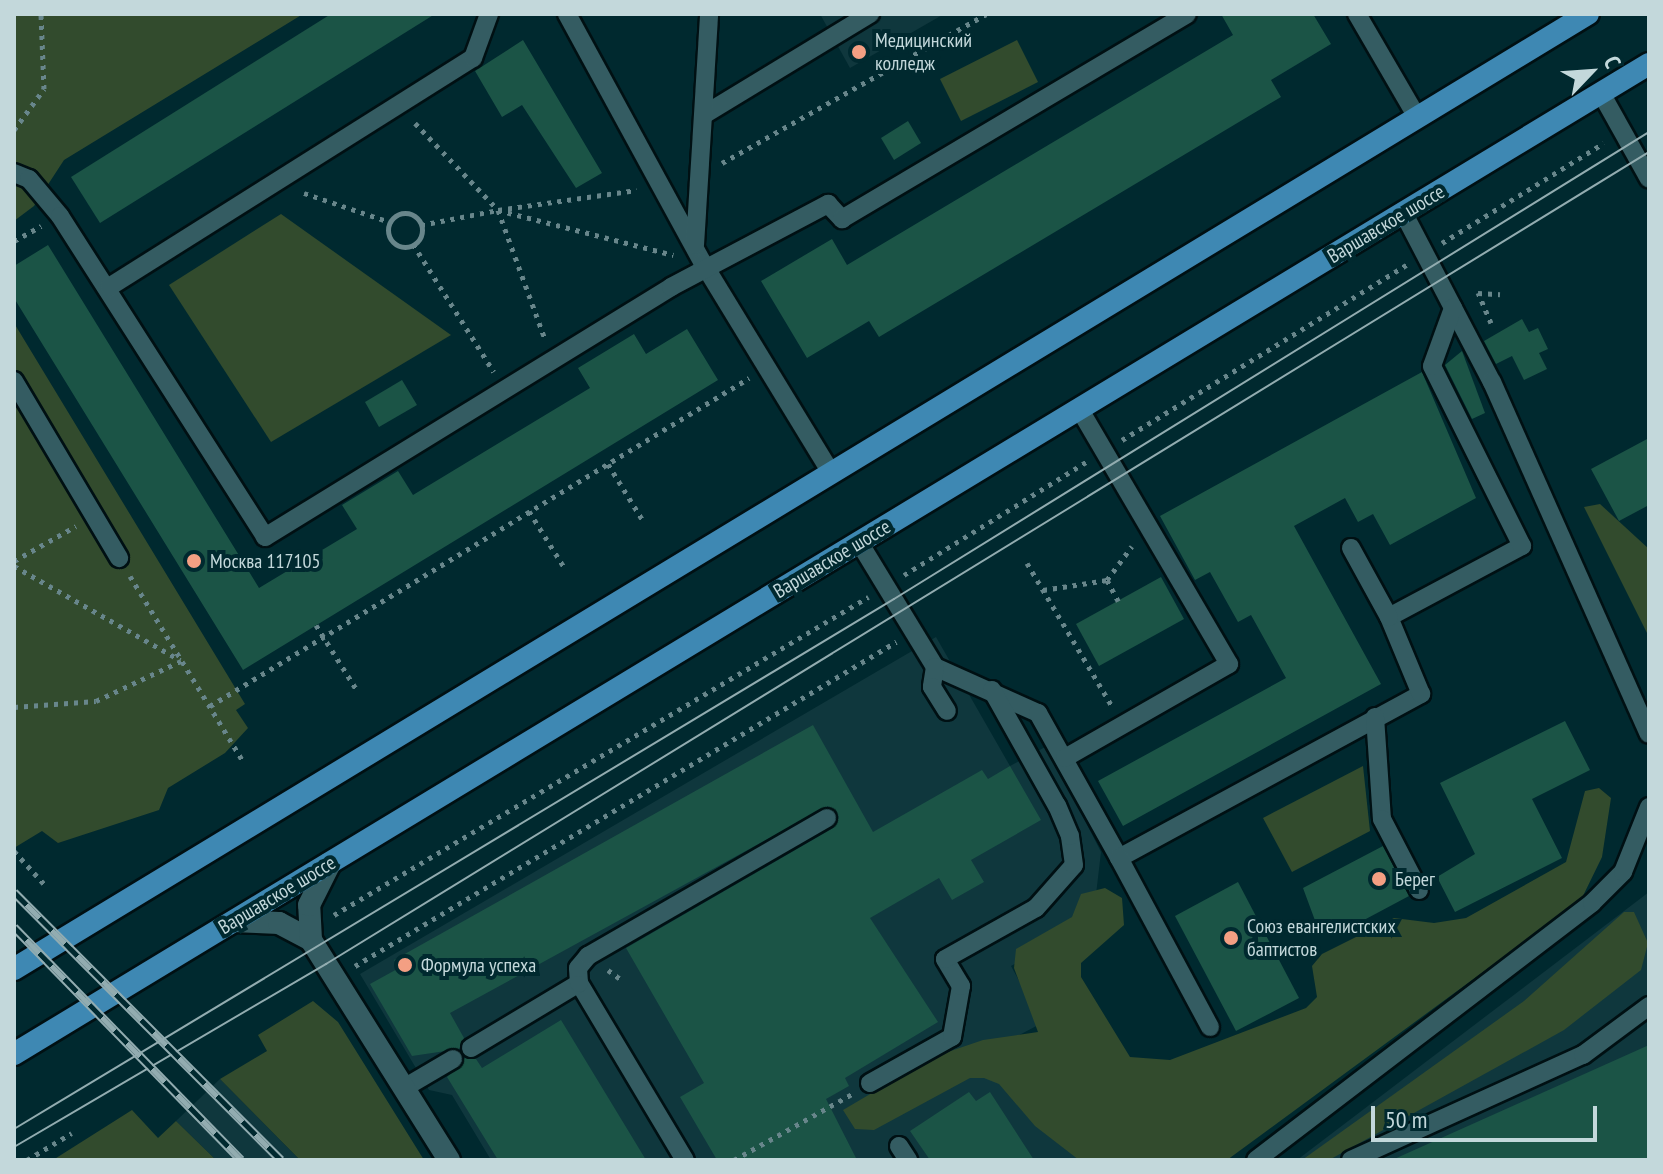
<!DOCTYPE html>
<meta charset="utf-8">
<style>
body{margin:0}
#map{position:relative;width:1663px;height:1174px;overflow:hidden;background:#00292f;font-family:"PT Sans Narrow",sans-serif}
div>[style]{position:absolute}
.built>*{inset:0;background:#0f373d}
.green>*{inset:0;background:#324b2d}
.building>*{inset:0;background:#1b5446}
.path>*{height:5px;margin-top:-2.5px;transform-origin:0;background:repeating-linear-gradient(90deg,#68868b 0 4px,transparent 0 10px)}
.path>.ring{margin:-2.5px;padding:0;box-sizing:content-box;background:none;border:5px solid #68868b;border-radius:50%}
.roads{filter:drop-shadow(2px 0 #001013) drop-shadow(-2px 0 #001013) drop-shadow(0 2px #001013) drop-shadow(0 -2px #001013)}
.service>*{height:18px;margin:-9px;padding:0 9px;transform-origin:9px;border-radius:9px;background:#345c62}
.minor>*{height:22px;margin:-11px;padding:0 11px;transform-origin:11px;border-radius:11px;background:#345c62}
.primary>*{height:22px;margin:-11px;padding:0 11px;transform-origin:11px;border-radius:11px;background:#3e88b3}
.tram>*{height:2px;margin:-1px;padding:0 1px;transform-origin:1px;border-radius:1px;background:#92acb0}
.rail>*{height:9px;margin-top:-4.5px;transform-origin:0;background:repeating-linear-gradient(90deg,#00292f 0 18px,#92acb0 0 36px);box-sizing:border-box;border-block:2px solid #92acb0}
.dots>*{width:22px;height:22px;translate:-50% -50%;box-sizing:border-box;border:4px solid #00292f;border-radius:50%}
span{translate:-50% -50%;white-space:nowrap;text-align:center;line-height:1.15;-webkit-text-stroke:8px #00292f;paint-order:stroke}
.poi-label{font-size:20px;color:#c3d8db}
.left{translate:0 -50%;text-align:left}
.street-label{font-size:20px;color:#c3d8db}
.frame{position:absolute;inset:0;border:16px solid #c3d8db;pointer-events:none}
.north{position:absolute;left:1551px;top:32px;width:80px;height:80px;-webkit-text-stroke:6px #00292f;paint-order:stroke;rotate:65deg;font-size:22px;font-weight:700;line-height:32px;text-align:center;color:#c3d8db}
.north::after{content:'';display:block;margin:auto;width:28px;height:36px;background:#c3d8db;clip-path:polygon(50% 0,100% 100%,50% 72%,0 100%)}
.scale{position:absolute;left:1371px;top:1106px;width:226px;height:36px;box-sizing:border-box;border:4px solid #c3d8db;border-top:0;padding-left:10px;font-size:24px;line-height:28px;white-space:nowrap;color:#c3d8db;-webkit-text-stroke:6px #00292f;paint-order:stroke}
</style>
<div id="map">
<div class="built">
<div style="clip-path:polygon(820px 14px,944px 14px,850px 68px)"></div>
<div style="clip-path:polygon(936px 637px,1010px 766px,1047px 746px,1101px 852px,1095px 903px,1081px 925px,1011px 966px,1042px 1023px,1004px 1043px,1088px 1160px,491px 1160px,452px 1095px,429px 1090px,360px 974px)"></div>
<div style="clip-path:polygon(1649px 892px,1649px 1160px,1297px 1160px)"></div>
<div style="clip-path:polygon(220px 1079px,300px 1160px,216px 1160px,176px 1121px)"></div>
</div>
<div class="green">
<div style="clip-path:polygon(14px 14px,303px 14px,64px 160px,34px 206px,14px 221px)"></div>
<div style="clip-path:polygon(1017px 40px,1038px 82px,961px 121px,940px 79px)"></div>
<div style="clip-path:polygon(281px 214px,451px 335px,271px 442px,169px 285px)"></div>
<div style="clip-path:polygon(14px 323px,245px 704px,236px 710px,248px 728px,225px 753px,168px 788px,159px 810px,58px 843px,42px 831px,14px 848px)"></div>
<div style="clip-path:polygon(1600px 504px,1649px 549px,1649px 637px,1584px 507px)"></div>
<div style="clip-path:polygon(1363px 766px,1370px 831px,1292px 872px,1263px 818px)"></div>
<div style="clip-path:polygon(1599px 788px,1611px 798px,1602px 857px,1581px 900px,1227px 1160px,1079px 1160px,1035px 1126px,999px 1084px,984px 1078px,970px 1078px,874px 1130px,855px 1129px,843px 1110px,933px 1057px,983px 1040px,1038px 1032px,1014px 968px,1016px 949px,1072px 917px,1081px 894px,1105px 888px,1122px 898px,1124px 925px,1081px 963px,1081px 977px,1130px 1057px,1170px 1060px,1306px 1008px,1317px 997px,1312px 966px,1322px 954px,1394px 918px,1434px 923px,1466px 918px,1566px 862px,1585px 791px)"></div>
<div style="clip-path:polygon(1624px 912px,1634px 912px,1648px 943px,1641px 970px,1564px 1030px,1329px 1160px,1302px 1160px,1524px 1001px)"></div>
<div style="clip-path:polygon(313px 1001px,338px 1022px,424px 1160px,300px 1160px,220px 1079px,267px 1051px,258px 1035px)"></div>
<div style="clip-path:polygon(132px 1110px,158px 1138px,176px 1121px,216px 1160px,53px 1160px)"></div>
</div>
<div class="building">
<div style="clip-path:polygon(331px 14px,435px 14px,100px 223px,71px 177px)"></div>
<div style="clip-path:polygon(1221px 14px,1313px 14px,1331px 44px,1271px 80px,1281px 97px,879px 337px,869px 321px,807px 358px,761px 281px,832px 239px,847px 265px,1233px 35px)"></div>
<div style="clip-path:polygon(523px 40px,602px 173px,576px 188px,522px 105px,502px 117px,475px 71px)"></div>
<div style="clip-path:polygon(908px 121px,921px 143px,894px 160px,881px 138px)"></div>
<div style="clip-path:polygon(48px 245px,259px 588px,357px 529px,342px 505px,398px 471px,413px 495px,590px 388px,578px 368px,634px 334px,646px 354px,687px 329px,718px 380px,243px 670px,14px 298px,14px 266px)"></div>
<div style="clip-path:polygon(1522px 319px,1529px 332px,1538px 328px,1548px 349px,1539px 353px,1547px 369px,1524px 380px,1512px 356px,1496px 364px,1484px 341px)"></div>
<div style="clip-path:polygon(1462px 351px,1485px 413px,1472px 419px,1445px 365px)"></div>
<div style="clip-path:polygon(1422px 372px,1476px 498px,1390px 545px,1373px 514px,1358px 522px,1345px 498px,1294px 526px,1381px 684px,1123px 826px,1098px 781px,1286px 678px,1251px 615px,1238px 622px,1210px 572px,1195px 580px,1160px 516px)"></div>
<div style="clip-path:polygon(402px 380px,417px 405px,379px 427px,365px 402px)"></div>
<div style="clip-path:polygon(1649px 438px,1649px 505px,1619px 521px,1591px 469px)"></div>
<div style="clip-path:polygon(1161px 577px,1184px 619px,1099px 666px,1076px 624px)"></div>
<div style="clip-path:polygon(1565px 721px,1590px 770px,1532px 799px,1562px 858px,1455px 912px,1437px 877px,1475px 854px,1440px 783px)"></div>
<div style="clip-path:polygon(813px 725px,873px 832px,982px 770px,988px 779px,1010px 766px,1041px 820px,971px 860px,984px 882px,952px 900px,939px 878px,870px 918px,938px 1022px,845px 1078px,849px 1086px,826px 1099px,857px 1160px,717px 1160px,680px 1097px,704px 1083px,626px 948px,833px 828px,839px 817px,828px 806px,450px 1013px,464px 1038px,459px 1049px,412px 1056px,370px 984px,399px 968px,394px 960px)"></div>
<div style="clip-path:polygon(1383px 846px,1409px 896px,1349px 928px,1345px 921px,1320px 934px,1303px 888px)"></div>
<div style="clip-path:polygon(1238px 882px,1299px 998px,1236px 1031px,1175px 916px)"></div>
<div style="clip-path:polygon(561px 1020px,646px 1160px,498px 1160px,447px 1077px,465px 1058px,476px 1059px,482px 1068px)"></div>
<div style="clip-path:polygon(1649px 1045px,1649px 1160px,1392px 1160px)"></div>
<div style="clip-path:polygon(969px 1092px,976px 1101px,990px 1092px,1034px 1160px,930px 1160px,910px 1131px)"></div>
</div>
<div class="path">
<div style="left:415px;top:123px;width:120px;rotate:46.3deg"></div>
<div style="left:498px;top:210px;width:137px;rotate:70deg"></div>
<div style="left:14px;top:130px;width:51px;rotate:-53.8deg"></div>
<div style="left:44px;top:89px;width:75px;rotate:-92.3deg"></div>
<div style="left:722px;top:163px;width:303px;rotate:-29.4deg"></div>
<div style="left:304px;top:193px;width:91px;rotate:18.6deg"></div>
<div style="left:498px;top:210px;width:140px;rotate:-8.2deg"></div>
<div class="ring" style="left:388px;top:213px;width:29px;height:29px"></div>
<div style="left:421px;top:225px;width:78px;rotate:-11deg"></div>
<div style="left:498px;top:210px;width:181px;rotate:14.4deg"></div>
<div style="left:14px;top:241px;width:31px;rotate:-29deg"></div>
<div style="left:1442px;top:243px;width:190px;rotate:-31.7deg"></div>
<div style="left:413px;top:244px;width:151px;rotate:57.7deg"></div>
<div style="left:1491px;top:323px;width:33px;rotate:-113deg"></div>
<div style="left:1478px;top:293px;width:22px;rotate:3deg"></div>
<div style="left:1122px;top:440px;width:334px;rotate:-31.6deg"></div>
<div style="left:608px;top:464px;width:65px;rotate:58.3deg"></div>
<div style="left:529px;top:511px;width:66px;rotate:58deg"></div>
<div style="left:274px;top:556px;width:19px;rotate:62deg"></div>
<div style="left:14px;top:561px;width:71px;rotate:-29.4deg"></div>
<div style="left:1027px;top:563px;width:166px;rotate:59.3deg"></div>
<div style="left:14px;top:566px;width:191px;rotate:29.5deg"></div>
<div style="left:904px;top:575px;width:214px;rotate:-31.8deg"></div>
<div style="left:130px;top:576px;width:219px;rotate:58.6deg"></div>
<div style="left:1107px;top:580px;width:24px;rotate:62deg"></div>
<div style="left:1043px;top:590px;width:65px;rotate:-8.9deg"></div>
<div style="left:1107px;top:580px;width:42px;rotate:-53.7deg"></div>
<div style="left:316px;top:625px;width:79px;rotate:57.9deg"></div>
<div style="left:210px;top:706px;width:631px;rotate:-31.32deg"></div>
<div style="left:14px;top:707px;width:82px;rotate:-4.2deg"></div>
<div style="left:96px;top:701px;width:94px;rotate:-25.2deg"></div>
<div style="left:14px;top:851px;width:46px;rotate:47.6deg"></div>
<div style="left:334px;top:915px;width:622px;rotate:-30.77deg"></div>
<div style="left:355px;top:966px;width:631px;rotate:-30.92deg"></div>
<div style="left:608px;top:970px;width:17px;rotate:36deg"></div>
<div style="left:27px;top:1160px;width:52px;rotate:-31deg"></div>
<div style="left:734px;top:1160px;width:135px;rotate:-29.2deg"></div>
</div>
<div class="roads">
<div class="service">
<div style="left:567px;top:14px;width:284px;rotate:61.4deg"></div>
<div style="left:703px;top:263px;width:247px;rotate:58.6deg"></div>
<div style="left:1357px;top:14px;width:121px;rotate:59.8deg"></div>
<div style="left:1601px;top:93px;width:98px;rotate:60.8deg"></div>
<div style="left:707px;top:113px;width:191px;rotate:-31.3deg"></div>
<div style="left:14px;top:173px;width:16px;rotate:22deg"></div>
<div style="left:29px;top:179px;width:48px;rotate:50deg"></div>
<div style="left:60px;top:216px;width:381px;rotate:57.4deg"></div>
<div style="left:265px;top:537px;width:477px;rotate:-31.6deg"></div>
<div style="left:671px;top:287px;width:178px;rotate:-27.9deg"></div>
<div style="left:828px;top:204px;width:21px;rotate:47deg"></div>
<div style="left:842px;top:219px;width:401px;rotate:-30.7deg"></div>
<div style="left:1404px;top:214px;width:190px;rotate:62.4deg"></div>
<div style="left:1492px;top:382px;width:385px;rotate:66deg"></div>
<div style="left:695px;top:245px;width:231px;rotate:-86.5deg"></div>
<div style="left:109px;top:287px;width:430px;rotate:-32.2deg"></div>
<div style="left:473px;top:58px;width:47px;rotate:-70deg"></div>
<div style="left:14px;top:381px;width:206px;rotate:59.3deg"></div>
<div style="left:859px;top:542px;width:146px;rotate:58.7deg"></div>
<div style="left:935px;top:667px;width:113px;rotate:24.1deg"></div>
<div style="left:1038px;top:713px;width:166px;rotate:60.8deg"></div>
<div style="left:1119px;top:858px;width:344px;rotate:-28.5deg"></div>
<div style="left:1421px;top:694px;width:83px;rotate:-112.6deg"></div>
<div style="left:1389px;top:617px;width:151px;rotate:-28.1deg"></div>
<div style="left:1522px;top:546px;width:201px;rotate:-116.6deg"></div>
<div style="left:1432px;top:366px;width:62px;rotate:-70.1deg"></div>
<div style="left:1351px;top:548px;width:79px;rotate:61.2deg"></div>
<div style="left:935px;top:667px;width:20px;rotate:99deg"></div>
<div style="left:932px;top:687px;width:28px;rotate:58deg"></div>
<div style="left:1375px;top:717px;width:102px;rotate:86.1deg"></div>
<div style="left:1382px;top:819px;width:80px;rotate:62.5deg"></div>
<div style="left:1065px;top:758px;width:189px;rotate:-29.8deg"></div>
<div style="left:1229px;top:664px;width:294px;rotate:-120.4deg"></div>
<div style="left:1119px;top:858px;width:192px;rotate:61.7deg"></div>
<div style="left:579px;top:983px;width:206px;rotate:59.1deg"></div>
<div style="left:471px;top:1048px;width:126px;rotate:-31deg"></div>
<div style="left:579px;top:983px;width:15px;rotate:-94deg"></div>
<div style="left:578px;top:968px;width:16px;rotate:-50deg"></div>
<div style="left:588px;top:956px;width:276px;rotate:-30deg"></div>
<div style="left:870px;top:1083px;width:94px;rotate:-29.3deg"></div>
<div style="left:952px;top:1037px;width:52px;rotate:-80deg"></div>
<div style="left:961px;top:986px;width:31px;rotate:-121deg"></div>
<div style="left:945px;top:959px;width:104px;rotate:-29.3deg"></div>
<div style="left:1036px;top:908px;width:57px;rotate:-48.5deg"></div>
<div style="left:1074px;top:865px;width:29px;rotate:-98deg"></div>
<div style="left:1070px;top:836px;width:33px;rotate:-113deg"></div>
<div style="left:1057px;top:806px;width:133px;rotate:-119.3deg"></div>
<div style="left:404px;top:1088px;width:57px;rotate:-30.6deg"></div>
<div style="left:899px;top:1146px;width:17px;rotate:57deg"></div>
<div style="left:1256px;top:1160px;width:423px;rotate:-37.4deg"></div>
<div style="left:1592px;top:903px;width:44px;rotate:-45deg"></div>
<div style="left:1623px;top:872px;width:70px;rotate:-68.2deg"></div>
<div style="left:1351px;top:1160px;width:255px;rotate:-24.4deg"></div>
<div style="left:1583px;top:1055px;width:82px;rotate:-36.6deg"></div>
</div>
<div class="minor">
<div style="left:234px;top:921px;width:45px;rotate:2.5deg"></div>
<div style="left:279px;top:923px;width:36px;rotate:28deg"></div>
<div style="left:311px;top:940px;width:260px;rotate:57.9deg"></div>
<div style="left:311px;top:940px;width:35px;rotate:-93deg"></div>
<div style="left:309px;top:905px;width:47px;rotate:-63.4deg"></div>
</div>
<div class="primary">
<div style="left:14px;top:969px;width:1841px;rotate:-31.25deg"></div>
<div style="left:14px;top:1054px;width:1911px;rotate:-31.2deg"></div>
</div>
</div>
<div class="tram">
<div style="left:14px;top:1129px;width:1027px;rotate:-31.06deg"></div>
<div style="left:894px;top:599px;width:888px;rotate:-31.74deg"></div>
<div style="left:14px;top:1147px;width:362px;rotate:-30.4deg"></div>
<div style="left:326px;top:964px;width:1552px;rotate:-31.54deg"></div>
</div>
<div class="rail">
<div style="left:14px;top:892px;width:378px;rotate:45.1deg"></div>
<div style="left:14px;top:927px;width:325px;rotate:45.7deg"></div>
</div>
<div class="dots">
<div style="left:859px;top:52px;background:#f39f83"></div>
<div style="left:194px;top:561px;background:#f39f83"></div>
<div style="left:1379px;top:879px;background:#f39f83"></div>
<div style="left:1231px;top:938px;background:#f39f83"></div>
<div style="left:405px;top:965px;background:#f39f83"></div>
</div>
<div class="poi-label">
<span class="left" style="left:875px;top:52px">Медицинский<br>колледж</span>
<span class="left" style="left:210px;top:561px">Москва 117105</span>
<span class="left" style="left:1395px;top:879px">Берег</span>
<span class="left" style="left:1247px;top:938px">Союз евангелистских<br>баптистов</span>
<span class="left" style="left:421px;top:965px">Формула успеха</span>
</div>
<div class="street-label">
<span style="left:1386px;top:224px;rotate:-31deg">Варшавское шоссе</span>
<span style="left:832px;top:559px;rotate:-31deg">Варшавское шоссе</span>
<span style="left:277px;top:895px;rotate:-31deg">Варшавское шоссе</span>
</div>
<div class="frame"></div>
<div class="north">С</div>
<div class="scale">50 m</div>
</div>
